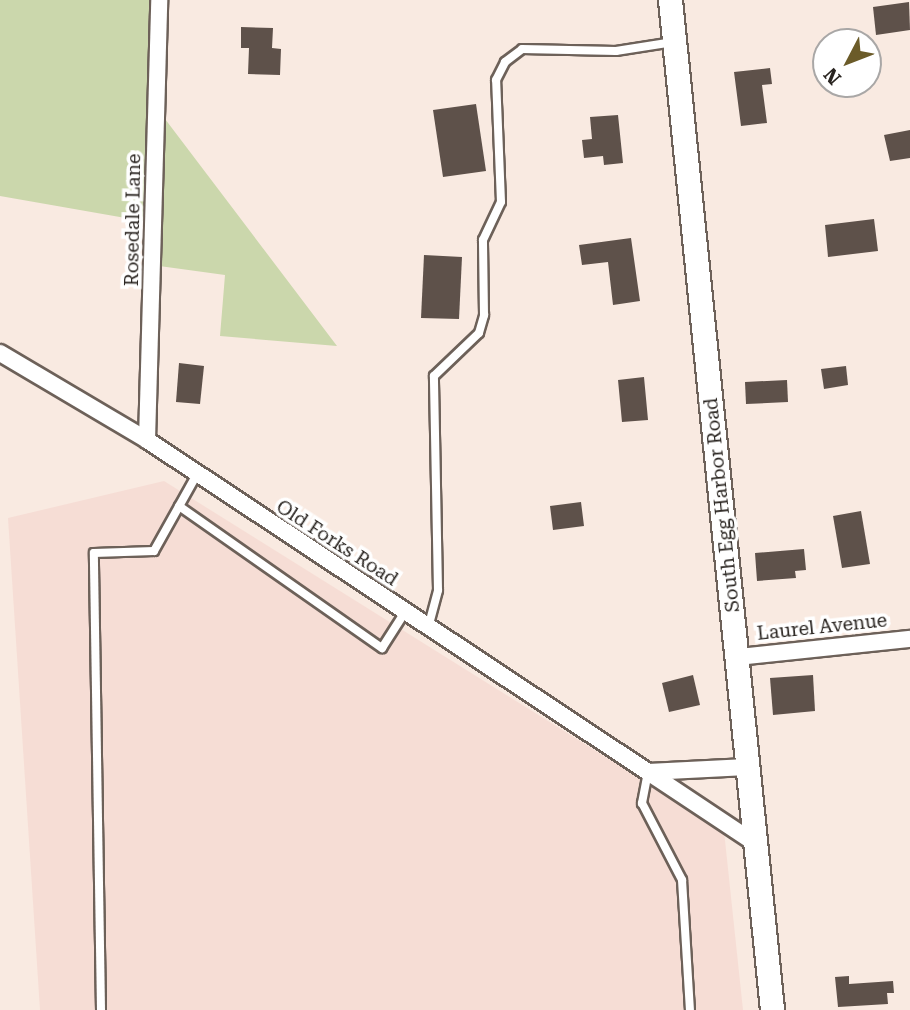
<!DOCTYPE html>
<style>
body{margin:0}
#map{position:relative;width:910px;height:1010px;overflow:hidden;background:#f9eae1;font-family:"Roboto Serif",serif}
div>[style]{position:absolute}
.industrial>*{inset:0;background:#f6ddd5}
.green>*{inset:0;background:#cbd7ac}
.building>*{inset:0;background:#5e514a}
.roads{filter:drop-shadow(2px 0 #6d6159) drop-shadow(-2px 0 #6d6159) drop-shadow(0 2px #6d6159) drop-shadow(0 -2px #6d6159)}
.service>*{height:8px;margin:-4px;padding:0 4px;transform-origin:4px;border-radius:4px;background:#fff}
.minor>*{height:16px;margin:-8px;padding:0 8px;transform-origin:8px;border-radius:8px;background:#fff}
.secondary>*{height:23px;margin:-11.5px;padding:0 11.5px;transform-origin:11.5px;border-radius:11.5px;background:#fff}
span{translate:-50% -50%;white-space:nowrap;text-align:center;line-height:1.15;-webkit-text-stroke:7px #fff;paint-order:stroke}
.street-label{font-size:19px;color:#292420}
.north{position:absolute;left:812px;top:28px;width:70px;height:70px;box-sizing:border-box;background:#fff;border:2px solid #a9a7a6;border-radius:50%;rotate:228deg;font-size:19px;font-weight:700;line-height:28px;text-align:center;color:#292420}
.north::after{content:'';display:block;margin:auto;width:24px;height:32px;background:#6b5b29;clip-path:polygon(50% 0,100% 100%,50% 72%,0 100%)}
</style>
<div id="map">
<div class="industrial">
<div style="clip-path:polygon(164px 481px,724px 831px,743px 1010px,40px 1010px,8px 518px)"></div>
</div>
<div class="green">
<div style="clip-path:polygon(0 0,162px 0,159px 111px,337px 346px,220px 336px,225px 275px,152px 265px,154px 223px,0 196px)"></div>
</div>
<div class="building">
<div style="clip-path:polygon(909px 2px,910px 30px,876px 35px,873px 7px)"></div>
<div style="clip-path:polygon(241px 27px,273px 28px,272px 48px,281px 49px,280px 75px,248px 74px,249px 48px,241px 48px)"></div>
<div style="clip-path:polygon(770px 68px,772px 84px,762px 85px,767px 123px,741px 126px,734px 72px)"></div>
<div style="clip-path:polygon(476px 104px,486px 171px,443px 177px,433px 110px)"></div>
<div style="clip-path:polygon(618px 115px,623px 163px,604px 165px,603px 156px,584px 158px,582px 140px,592px 139px,590px 117px)"></div>
<div style="clip-path:polygon(910px 130px,910px 158px,890px 161px,884px 135px)"></div>
<div style="clip-path:polygon(874px 219px,878px 251px,828px 257px,825px 225px)"></div>
<div style="clip-path:polygon(631px 238px,640px 301px,613px 305px,608px 262px,582px 265px,579px 245px)"></div>
<div style="clip-path:polygon(424px 255px,462px 257px,459px 319px,421px 318px)"></div>
<div style="clip-path:polygon(179px 363px,204px 366px,200px 404px,176px 402px)"></div>
<div style="clip-path:polygon(846px 366px,848px 385px,824px 389px,821px 369px)"></div>
<div style="clip-path:polygon(644px 377px,648px 420px,622px 422px,618px 380px)"></div>
<div style="clip-path:polygon(787px 380px,788px 402px,746px 404px,745px 382px)"></div>
<div style="clip-path:polygon(581px 502px,584px 526px,553px 530px,550px 506px)"></div>
<div style="clip-path:polygon(861px 511px,870px 564px,842px 568px,833px 516px)"></div>
<div style="clip-path:polygon(804px 549px,806px 570px,795px 571px,796px 578px,757px 581px,755px 553px)"></div>
<div style="clip-path:polygon(693px 675px,700px 705px,669px 712px,662px 683px)"></div>
<div style="clip-path:polygon(813px 675px,815px 711px,773px 715px,770px 678px)"></div>
<div style="clip-path:polygon(849px 976px,849px 984px,893px 981px,894px 993px,887px 993px,888px 1004px,838px 1007px,835px 977px)"></div>
</div>
<div class="roads">
<div class="service">
<div style="left:179px;top:506px;width:248px;rotate:35deg"></div>
<div style="left:382px;top:648px;width:43px;rotate:-57.4deg"></div>
<div style="left:428px;top:628px;width:39px;rotate:-75deg"></div>
<div style="left:438px;top:590px;width:214px;rotate:-91.1deg"></div>
<div style="left:434px;top:376px;width:62px;rotate:-43.7deg"></div>
<div style="left:479px;top:333px;width:19px;rotate:-74deg"></div>
<div style="left:484px;top:315px;width:75px;rotate:-90.8deg"></div>
<div style="left:483px;top:240px;width:42px;rotate:-64.7deg"></div>
<div style="left:501px;top:202px;width:122px;rotate:-92.3deg"></div>
<div style="left:496px;top:80px;width:20px;rotate:-63deg"></div>
<div style="left:505px;top:62px;width:21px;rotate:-37deg"></div>
<div style="left:522px;top:49px;width:94px;rotate:1.2deg"></div>
<div style="left:616px;top:51px;width:58px;rotate:-9deg"></div>
<div style="left:648px;top:772px;width:32px;rotate:101deg"></div>
<div style="left:642px;top:803px;width:87px;rotate:62.5deg"></div>
<div style="left:682px;top:880px;width:130px;rotate:86.5deg"></div>
<div style="left:101px;top:1010px;width:457px;rotate:-90.9deg"></div>
<div style="left:94px;top:553px;width:60px;rotate:-1.9deg"></div>
<div style="left:154px;top:551px;width:86px;rotate:-60.8deg"></div>
</div>
<div class="minor">
<div style="left:0;top:353px;width:171px;rotate:30.6deg"></div>
<div style="left:147px;top:440px;width:601px;rotate:33.53deg"></div>
<div style="left:648px;top:772px;width:99px;rotate:-2.9deg"></div>
<div style="left:147px;top:440px;width:440px;rotate:-88.4deg"></div>
<div style="left:738px;top:657px;width:173px;rotate:-6deg"></div>
<div style="left:648px;top:772px;width:128px;rotate:33.6deg"></div>
</div>
<div class="secondary">
<div style="left:670px;top:0;width:1015px;rotate:84.23deg"></div>
</div>
</div>
<div class="street-label">
<span style="left:133px;top:220px;rotate:-89deg">Rosedale Lane</span>
<span style="left:722px;top:505px;rotate:-96deg">South Egg Harbor Road</span>
<span style="left:337px;top:543px;rotate:33deg">Old Forks Road</span>
<span style="left:822px;top:627px;rotate:-6deg">Laurel Avenue</span>
</div>
<div class="north">N</div>
</div>
